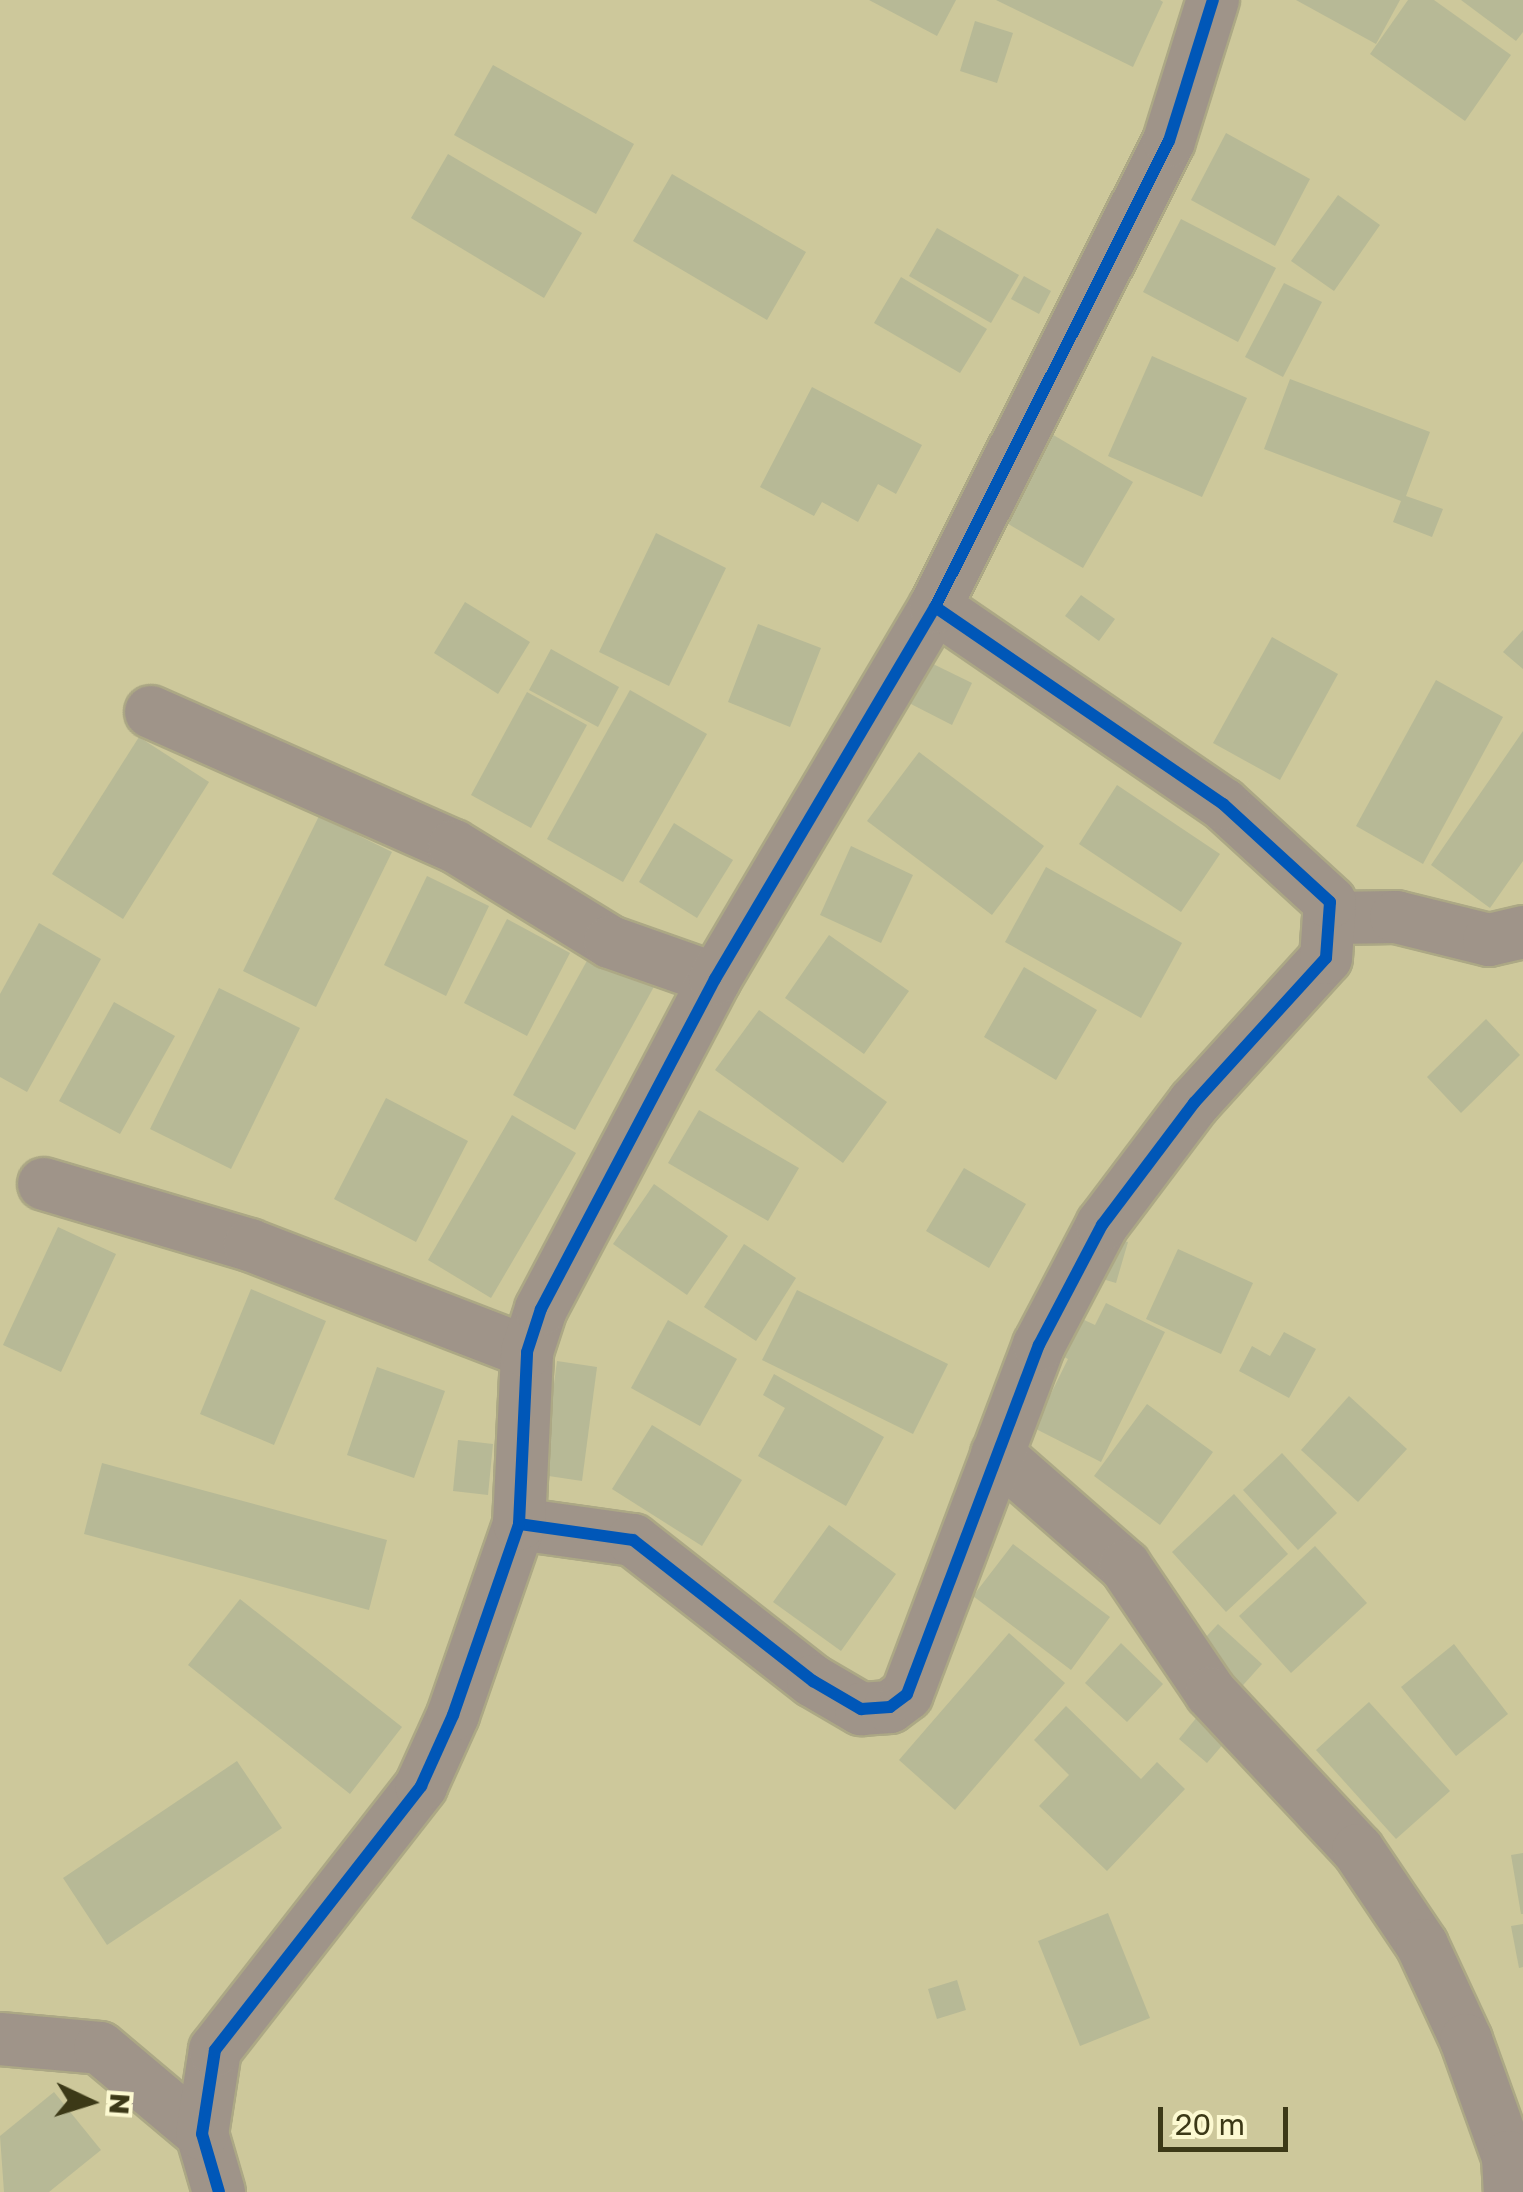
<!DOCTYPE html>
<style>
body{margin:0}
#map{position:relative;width:1523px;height:2192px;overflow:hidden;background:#cdc89b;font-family:"Golos Text",sans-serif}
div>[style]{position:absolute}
.building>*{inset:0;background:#b7b996}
.roads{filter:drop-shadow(2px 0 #aca885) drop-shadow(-2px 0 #aca885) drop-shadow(0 2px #aca885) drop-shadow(0 -2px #aca885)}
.minor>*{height:52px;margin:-26px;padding:0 26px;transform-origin:26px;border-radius:26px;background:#9f9489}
.cycleway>*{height:12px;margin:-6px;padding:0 6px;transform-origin:6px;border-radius:6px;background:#0057b8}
span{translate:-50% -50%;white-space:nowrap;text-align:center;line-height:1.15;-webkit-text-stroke:8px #fcf9d1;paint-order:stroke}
.north{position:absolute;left:40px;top:2052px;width:100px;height:100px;-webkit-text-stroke:8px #fcf9d1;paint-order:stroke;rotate:94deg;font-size:28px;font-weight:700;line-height:40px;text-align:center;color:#3c3917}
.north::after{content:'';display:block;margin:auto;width:35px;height:45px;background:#3c3917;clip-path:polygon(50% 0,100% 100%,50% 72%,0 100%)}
.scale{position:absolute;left:1158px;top:2107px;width:130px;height:45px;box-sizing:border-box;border:5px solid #3c3917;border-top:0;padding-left:12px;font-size:30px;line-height:35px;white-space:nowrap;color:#3c3917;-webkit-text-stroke:8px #fcf9d1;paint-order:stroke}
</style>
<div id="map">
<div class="building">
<div style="clip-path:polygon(869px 0,956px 0,937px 36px)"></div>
<div style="clip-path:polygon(996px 0,1160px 0,1163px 2px,1133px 67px)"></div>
<div style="clip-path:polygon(1296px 0,1400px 0,1376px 44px)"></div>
<div style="clip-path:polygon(1408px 0,1434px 0,1511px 55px,1465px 121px,1370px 54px)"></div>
<div style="clip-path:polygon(1461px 0,1523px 0,1523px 32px,1516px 41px)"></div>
<div style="clip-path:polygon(975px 21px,1013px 33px,997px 83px,960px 71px)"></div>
<div style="clip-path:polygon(493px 65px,634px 144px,596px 214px,454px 135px)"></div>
<div style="clip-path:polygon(1226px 133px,1310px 179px,1275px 246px,1191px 200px)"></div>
<div style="clip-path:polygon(448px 154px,582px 233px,544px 298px,411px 218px)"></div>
<div style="clip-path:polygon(672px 174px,806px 252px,767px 320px,633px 241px)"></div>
<div style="clip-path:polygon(1338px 195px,1380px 225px,1334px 291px,1291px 261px)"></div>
<div style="clip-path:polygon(1181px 219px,1276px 268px,1238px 342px,1143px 292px)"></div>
<div style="clip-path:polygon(937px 228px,1019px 275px,991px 323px,909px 276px)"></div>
<div style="clip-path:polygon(1024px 276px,1051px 291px,1039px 314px,1011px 299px)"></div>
<div style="clip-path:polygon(901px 277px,987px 329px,960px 373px,874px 323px)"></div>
<div style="clip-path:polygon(1284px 283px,1322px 302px,1283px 377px,1245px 357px)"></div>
<div style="clip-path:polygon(1152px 356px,1247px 398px,1202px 497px,1108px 456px)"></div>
<div style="clip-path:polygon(1290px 379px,1430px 432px,1406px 496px,1443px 509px,1432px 537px,1393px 522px,1401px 501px,1264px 449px)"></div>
<div style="clip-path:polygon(812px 387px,922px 445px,896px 494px,878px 484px,858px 522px,822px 502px,814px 516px,760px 487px)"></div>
<div style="clip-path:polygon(1050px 433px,1133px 482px,1083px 568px,1000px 519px)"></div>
<div style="clip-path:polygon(656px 533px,726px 568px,669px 686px,599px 652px)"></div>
<div style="clip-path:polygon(1081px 595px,1115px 619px,1099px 641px,1065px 616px)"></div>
<div style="clip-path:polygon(465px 602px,530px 642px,498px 694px,434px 653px)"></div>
<div style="clip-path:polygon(758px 624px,821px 648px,790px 727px,728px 702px)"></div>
<div style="clip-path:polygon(1523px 630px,1523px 669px,1503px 652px)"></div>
<div style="clip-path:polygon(1272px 637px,1338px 674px,1280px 780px,1213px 743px)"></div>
<div style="clip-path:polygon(551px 649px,619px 687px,598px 727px,529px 690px)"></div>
<div style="clip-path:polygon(929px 662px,972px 683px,952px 725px,909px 703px)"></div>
<div style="clip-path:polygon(1436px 680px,1503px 717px,1423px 864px,1356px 826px)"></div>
<div style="clip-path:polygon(630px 690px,707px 734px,623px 882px,547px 839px)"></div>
<div style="clip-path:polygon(527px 692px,587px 725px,531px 828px,471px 795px)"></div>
<div style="clip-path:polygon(1523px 731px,1523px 861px,1490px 908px,1431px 865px)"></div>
<div style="clip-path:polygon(139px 737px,209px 782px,123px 919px,52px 874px)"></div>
<div style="clip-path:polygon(919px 752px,1044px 846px,992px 915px,867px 821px)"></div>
<div style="clip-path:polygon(1117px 785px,1220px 854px,1181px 912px,1079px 844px)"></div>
<div style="clip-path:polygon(319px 816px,392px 852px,316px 1007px,243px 971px)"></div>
<div style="clip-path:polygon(674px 823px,733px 860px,697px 918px,639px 882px)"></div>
<div style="clip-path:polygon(851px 846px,913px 875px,881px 943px,820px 915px)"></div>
<div style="clip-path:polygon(1046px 867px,1182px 943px,1141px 1018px,1005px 942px)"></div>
<div style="clip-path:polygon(427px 876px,489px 906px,446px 996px,384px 965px)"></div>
<div style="clip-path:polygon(507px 919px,570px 953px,527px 1036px,464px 1003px)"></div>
<div style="clip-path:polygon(39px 923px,101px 959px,27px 1092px,0 1077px,0 994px)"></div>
<div style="clip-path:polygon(829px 935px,909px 991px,864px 1054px,785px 998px)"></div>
<div style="clip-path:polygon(594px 948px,656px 983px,575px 1130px,513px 1095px)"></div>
<div style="clip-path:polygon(1024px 967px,1097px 1010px,1056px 1080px,984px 1037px)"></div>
<div style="clip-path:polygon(219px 988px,300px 1028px,231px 1169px,150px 1129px)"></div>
<div style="clip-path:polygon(114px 1002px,175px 1036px,120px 1134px,59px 1101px)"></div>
<div style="clip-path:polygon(759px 1010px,887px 1102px,843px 1163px,715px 1070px)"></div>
<div style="clip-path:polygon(1486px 1019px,1520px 1055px,1461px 1113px,1427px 1077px)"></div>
<div style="clip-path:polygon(386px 1098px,468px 1141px,416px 1242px,334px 1199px)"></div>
<div style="clip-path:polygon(699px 1110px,799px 1168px,768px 1221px,668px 1163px)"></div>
<div style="clip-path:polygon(512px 1115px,576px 1153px,491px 1298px,428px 1260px)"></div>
<div style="clip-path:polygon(964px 1168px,1026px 1204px,989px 1268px,926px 1231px)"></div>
<div style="clip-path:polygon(654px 1184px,728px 1236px,687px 1295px,613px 1244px)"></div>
<div style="clip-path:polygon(58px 1227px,116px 1254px,61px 1372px,3px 1345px)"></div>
<div style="clip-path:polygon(1100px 1235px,1128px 1242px,1116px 1283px,1089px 1275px)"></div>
<div style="clip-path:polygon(744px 1244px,796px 1278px,756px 1341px,704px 1307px)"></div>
<div style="clip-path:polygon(1178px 1249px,1253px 1283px,1221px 1354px,1146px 1319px)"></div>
<div style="clip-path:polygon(251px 1289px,326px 1321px,274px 1445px,200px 1414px)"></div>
<div style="clip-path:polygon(797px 1290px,948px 1364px,913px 1434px,762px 1360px)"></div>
<div style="clip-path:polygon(1106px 1303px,1165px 1332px,1101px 1462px,1034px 1428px,1068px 1359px,1047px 1348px,1065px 1311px,1095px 1325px)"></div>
<div style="clip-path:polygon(668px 1320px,737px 1359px,700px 1426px,631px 1388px)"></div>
<div style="clip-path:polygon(1284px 1332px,1316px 1349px,1289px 1398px,1239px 1371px,1252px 1346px,1270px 1356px)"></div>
<div style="clip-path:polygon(557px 1361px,597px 1367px,582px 1481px,542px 1475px)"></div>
<div style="clip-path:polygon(377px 1367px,445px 1391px,414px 1478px,347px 1455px)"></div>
<div style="clip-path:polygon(774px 1374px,884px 1437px,846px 1506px,758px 1456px,785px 1408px,763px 1395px)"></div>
<div style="clip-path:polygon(1349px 1396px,1407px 1449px,1358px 1502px,1301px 1450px)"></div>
<div style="clip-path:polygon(1147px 1404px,1213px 1452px,1160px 1525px,1094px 1476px)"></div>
<div style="clip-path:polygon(652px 1425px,742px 1480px,702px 1546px,612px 1489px)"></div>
<div style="clip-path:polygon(458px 1440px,493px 1444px,488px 1495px,453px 1491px)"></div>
<div style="clip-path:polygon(1282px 1453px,1337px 1513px,1298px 1550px,1243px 1490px)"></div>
<div style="clip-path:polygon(102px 1463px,387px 1540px,369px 1610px,84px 1534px)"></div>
<div style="clip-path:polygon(1234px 1494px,1288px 1554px,1226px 1612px,1172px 1552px)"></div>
<div style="clip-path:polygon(829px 1525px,896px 1574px,841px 1651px,773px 1602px)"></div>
<div style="clip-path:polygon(1013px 1544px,1110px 1617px,1071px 1670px,973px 1596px)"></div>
<div style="clip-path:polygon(1315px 1546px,1367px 1603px,1291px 1673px,1239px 1616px)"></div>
<div style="clip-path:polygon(240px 1599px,402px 1727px,350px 1794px,188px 1665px)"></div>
<div style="clip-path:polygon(1218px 1624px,1262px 1664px,1236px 1693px,1191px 1653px)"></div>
<div style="clip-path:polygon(1009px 1633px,1065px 1683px,955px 1810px,899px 1760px)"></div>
<div style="clip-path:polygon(1121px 1643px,1163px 1684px,1127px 1722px,1085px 1683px)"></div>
<div style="clip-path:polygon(1454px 1644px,1508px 1714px,1456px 1756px,1401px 1687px)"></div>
<div style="clip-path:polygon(1369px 1702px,1450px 1791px,1396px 1839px,1316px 1750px)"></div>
<div style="clip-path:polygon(1066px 1706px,1141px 1779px,1157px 1762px,1185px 1789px,1107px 1871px,1039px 1806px,1069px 1775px,1034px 1740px)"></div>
<div style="clip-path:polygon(1197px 1717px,1225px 1742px,1207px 1763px,1179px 1739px)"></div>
<div style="clip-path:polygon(237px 1761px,282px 1828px,107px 1945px,63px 1878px)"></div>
<div style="clip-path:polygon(1523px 1853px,1523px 1914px,1521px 1914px,1511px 1855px)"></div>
<div style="clip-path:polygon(1108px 1913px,1150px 2018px,1080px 2046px,1038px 1941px)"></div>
<div style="clip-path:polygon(1523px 1924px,1523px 1967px,1519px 1968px,1511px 1926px)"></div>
<div style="clip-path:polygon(957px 1980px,966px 2010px,937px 2019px,928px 1989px)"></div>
<div style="clip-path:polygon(54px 2092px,101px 2150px,49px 2192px,4px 2192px,0 2136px)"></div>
</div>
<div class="roads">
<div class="minor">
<div style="left:151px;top:712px;width:331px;rotate:23.9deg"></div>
<div style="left:454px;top:846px;width:183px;rotate:31.6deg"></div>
<div style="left:610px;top:942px;width:111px;rotate:19.4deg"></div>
<div style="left:1332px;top:918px;width:64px;rotate:-0.9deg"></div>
<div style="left:1396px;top:917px;width:96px;rotate:13.9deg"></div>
<div style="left:1489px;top:940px;width:35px;rotate:-13deg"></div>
<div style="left:44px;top:1184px;width:215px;rotate:16.5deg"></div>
<div style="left:250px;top:1245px;width:297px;rotate:21.1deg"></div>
<div style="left:997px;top:1454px;width:170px;rotate:41.2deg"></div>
<div style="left:1125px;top:1566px;width:153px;rotate:55.9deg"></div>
<div style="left:1211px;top:1693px;width:215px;rotate:46.9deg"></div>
<div style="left:1358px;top:1850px;width:115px;rotate:56deg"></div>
<div style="left:1422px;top:1945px;width:105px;rotate:65.1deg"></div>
<div style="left:1466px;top:2040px;width:124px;rotate:70.3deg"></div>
<div style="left:1508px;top:2157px;width:35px;rotate:87deg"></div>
<div style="left:519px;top:1524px;width:115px;rotate:8deg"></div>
<div style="left:633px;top:1540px;width:229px;rotate:38.1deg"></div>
<div style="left:813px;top:1681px;width:56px;rotate:30.3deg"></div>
<div style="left:861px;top:1709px;width:29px;rotate:-4deg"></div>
<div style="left:890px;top:1707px;width:21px;rotate:-37deg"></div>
<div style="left:907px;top:1694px;width:373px;rotate:-69.3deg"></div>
<div style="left:1039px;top:1345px;width:136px;rotate:-62.3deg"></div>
<div style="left:1102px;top:1225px;width:153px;rotate:-53deg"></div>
<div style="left:1194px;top:1103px;width:196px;rotate:-47.7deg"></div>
<div style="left:1326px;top:958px;width:56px;rotate:-85.9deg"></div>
<div style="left:1330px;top:902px;width:145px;rotate:-137.5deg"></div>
<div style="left:1223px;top:804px;width:349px;rotate:-145.6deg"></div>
<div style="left:0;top:2039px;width:100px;rotate:5.1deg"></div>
<div style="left:100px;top:2048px;width:133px;rotate:40.1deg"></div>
<div style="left:219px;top:2192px;width:60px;rotate:-106.3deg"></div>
<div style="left:202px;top:2134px;width:85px;rotate:-81.2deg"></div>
<div style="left:215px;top:2050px;width:335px;rotate:-52deg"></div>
<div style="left:421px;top:1786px;width:78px;rotate:-65.7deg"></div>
<div style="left:453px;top:1715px;width:202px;rotate:-70.9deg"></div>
<div style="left:519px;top:1524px;width:172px;rotate:-87.3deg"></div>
<div style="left:527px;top:1352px;width:45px;rotate:-72deg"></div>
<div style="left:541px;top:1309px;width:373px;rotate:-62.2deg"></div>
<div style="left:715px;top:979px;width:432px;rotate:-59.4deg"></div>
<div style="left:935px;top:607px;width:521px;rotate:-63.34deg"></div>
<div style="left:1169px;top:141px;width:148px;rotate:-72.7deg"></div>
</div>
</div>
<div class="cycleway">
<div style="left:519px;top:1524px;width:115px;rotate:8deg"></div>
<div style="left:633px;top:1540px;width:229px;rotate:38.1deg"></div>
<div style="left:813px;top:1681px;width:56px;rotate:30.3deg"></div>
<div style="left:861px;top:1709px;width:29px;rotate:-4deg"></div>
<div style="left:890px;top:1707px;width:21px;rotate:-37deg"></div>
<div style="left:907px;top:1694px;width:373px;rotate:-69.3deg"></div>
<div style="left:1039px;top:1345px;width:136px;rotate:-62.3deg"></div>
<div style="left:1102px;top:1225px;width:153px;rotate:-53deg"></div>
<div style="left:1194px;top:1103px;width:196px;rotate:-47.7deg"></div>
<div style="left:1326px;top:958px;width:56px;rotate:-85.9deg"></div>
<div style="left:1330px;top:902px;width:145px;rotate:-137.5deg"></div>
<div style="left:1223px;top:804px;width:349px;rotate:-145.6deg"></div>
<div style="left:219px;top:2192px;width:60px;rotate:-106.3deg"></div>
<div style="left:202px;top:2134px;width:85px;rotate:-81.2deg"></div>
<div style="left:215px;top:2050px;width:335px;rotate:-52deg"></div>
<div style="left:421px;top:1786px;width:78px;rotate:-65.7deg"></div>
<div style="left:453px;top:1715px;width:202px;rotate:-70.9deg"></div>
<div style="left:519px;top:1524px;width:172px;rotate:-87.3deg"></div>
<div style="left:527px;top:1352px;width:45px;rotate:-72deg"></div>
<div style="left:541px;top:1309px;width:373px;rotate:-62.2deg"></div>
<div style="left:715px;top:979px;width:432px;rotate:-59.4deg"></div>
<div style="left:935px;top:607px;width:521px;rotate:-63.34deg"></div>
<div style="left:1169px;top:141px;width:148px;rotate:-72.7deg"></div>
</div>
<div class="north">N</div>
<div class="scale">20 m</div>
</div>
